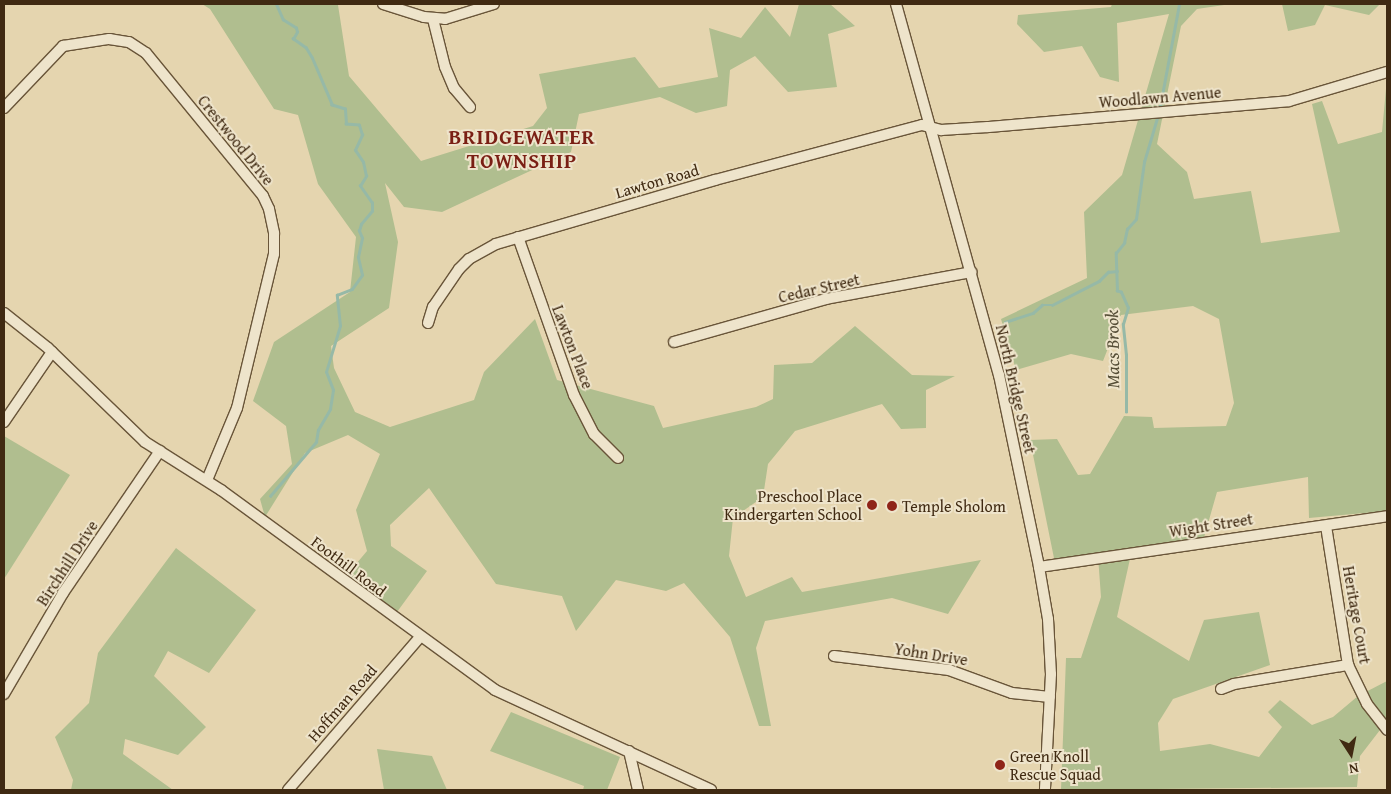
<!DOCTYPE html>
<style>
body{margin:0}
#map{position:relative;width:1391px;height:794px;overflow:hidden;background:#e5d5af;font-family:"Gentium Book Plus",serif}
div>[style]{position:absolute}
.green>*{inset:0;background:#b0be8f}
.stream>*{height:2.5px;margin:-1.25px;padding:0 1.25px;transform-origin:1.25px;border-radius:1.25px;background:#96b9a7}
.roads{filter:drop-shadow(1px 0 #695539) drop-shadow(-1px 0 #695539) drop-shadow(0 1px #695539) drop-shadow(0 -1px #695539)}
.minor>*{height:10px;margin:-5px;padding:0 5px;transform-origin:5px;border-radius:5px;background:#eee4cb}
.dots>*{width:14px;height:14px;translate:-50% -50%;box-sizing:border-box;border:2px solid #eee4cb;border-radius:50%}
span{translate:-50% -50%;white-space:nowrap;text-align:center;line-height:1.15;-webkit-text-stroke:4px #eee4cb;paint-order:stroke}
.street-label{font-size:16px;color:#402a12}
.poi-label{font-size:16px;color:#402a12}
.right{translate:-100% -50%;text-align:right}
.left{translate:0 -50%;text-align:left}
.water-label{font-size:18px;color:#564e37;font-style:italic}
.district-label{font-size:21px;color:#7a1f14;font-weight:700;letter-spacing:1px}
.frame{position:absolute;inset:0;border:5px solid #402a12;pointer-events:none}
.north{position:absolute;left:1326px;top:729px;width:50px;height:50px;-webkit-text-stroke:4px #eee4cb;paint-order:stroke;rotate:169deg;font-size:14px;font-weight:700;line-height:20px;text-align:center;color:#402a12}
.north::after{content:'';display:block;margin:auto;width:18px;height:22px;background:#402a12;clip-path:polygon(50% 0,100% 100%,50% 72%,0 100%)}
</style>
<div id="map">
<div class="green">
<div style="clip-path:polygon(202px 4px,338px 5px,349px 76px,421px 161px,533px 126px,547px 108px,539px 74px,635px 57px,659px 88px,718px 77px,709px 28px,741px 38px,765px 7px,790px 37px,799px 4px,830px 4px,855px 26px,828px 34px,837px 87px,788px 92px,755px 56px,730px 70px,727px 106px,696px 113px,660px 97px,579px 114px,571px 152px,442px 212px,404px 207px,385px 183px,398px 242px,389px 308px,331px 346px,334px 368px,355px 412px,390px 427px,474px 400px,484px 372px,535px 319px,557px 380px,654px 406px,663px 428px,756px 407px,773px 399px,774px 365px,812px 363px,855px 326px,912px 375px,955px 376px,926px 390px,926px 428px,901px 429px,882px 404px,795px 431px,768px 464px,763px 497px,733px 518px,729px 556px,746px 597px,792px 577px,802px 592px,981px 560px,948px 614px,892px 598px,765px 621px,756px 648px,771px 726px,759px 726px,730px 637px,684px 583px,666px 591px,616px 580px,576px 631px,562px 596px,496px 584px,429px 488px,390px 525px,391px 546px,427px 571px,397px 612px,346px 576px,367px 551px,356px 510px,380px 454px,348px 435px,305px 453px,265px 517px,260px 499px,292px 464px,286px 426px,253px 401px,274px 342px,350px 292px,356px 237px,318px 184px,298px 115px,274px 109px,210px 9px)"></div>
<div style="clip-path:polygon(1112px 4px,1231px 4px,1197px 9px,1181px 26px,1157px 144px,1187px 172px,1194px 199px,1251px 191px,1261px 243px,1340px 232px,1312px 104px,1322px 101px,1338px 144px,1382px 132px,1387px 78px,1387px 511px,1309px 518px,1308px 477px,1217px 492px,1203px 541px,1132px 550px,1117px 617px,1189px 661px,1204px 620px,1259px 612px,1270px 665px,1173px 699px,1158px 723px,1160px 751px,1210px 744px,1259px 757px,1282px 727px,1268px 712px,1280px 700px,1312px 725px,1333px 717px,1358px 696px,1387px 681px,1387px 728px,1380px 730px,1360px 756px,1357px 787px,1061px 790px,1066px 658px,1081px 658px,1101px 597px,1098px 556px,1055px 563px,1030px 440px,1057px 439px,1078px 475px,1090px 474px,1124px 416px,1152px 417px,1154px 428px,1226px 426px,1234px 403px,1219px 319px,1193px 306px,1121px 315px,1103px 361px,1071px 354px,1016px 370px,1001px 319px,1087px 278px,1084px 212px,1122px 175px,1169px 14px,1117px 23px,1119px 82px,1100px 77px,1082px 46px,1044px 52px,1017px 24px,1018px 15px,1111px 7px)"></div>
<div style="clip-path:polygon(1282px 4px,1380px 4px,1369px 15px,1325px 5px,1315px 25px,1288px 31px)"></div>
<div style="clip-path:polygon(4px 436px,70px 475px,4px 579px)"></div>
<div style="clip-path:polygon(176px 548px,256px 610px,209px 673px,168px 651px,154px 676px,206px 727px,178px 755px,125px 739px,123px 754px,173px 790px,71px 790px,73px 780px,55px 737px,89px 703px,98px 653px)"></div>
<div style="clip-path:polygon(511px 712px,620px 757px,607px 790px,583px 790px,584px 786px,490px 751px)"></div>
<div style="clip-path:polygon(377px 749px,432px 756px,447px 790px,384px 790px)"></div>
</div>
<div class="stream">
<div style="left:1160px;top:106px;width:104px;rotate:-79.4deg"></div>
<div style="left:1005px;top:322px;width:29px;rotate:-18deg"></div>
<div style="left:1033px;top:313px;width:12px;rotate:-42deg"></div>
<div style="left:1042px;top:305px;width:10px"></div>
<div style="left:1052px;top:305px;width:53px;rotate:-27.1deg"></div>
<div style="left:1099px;top:281px;width:13px;rotate:-45deg"></div>
<div style="left:1108px;top:272px;width:9px;rotate:-6deg"></div>
<div style="left:1126px;top:412px;width:57px;rotate:-90deg"></div>
<div style="left:1126px;top:355px;width:31px;rotate:-96deg"></div>
<div style="left:1123px;top:324px;width:17px;rotate:-73deg"></div>
<div style="left:1128px;top:308px;width:17px;rotate:-114deg"></div>
<div style="left:1121px;top:292px;width:4px;rotate:-166deg"></div>
<div style="left:1117px;top:291px;width:38px;rotate:-92deg"></div>
<div style="left:1116px;top:253px;width:13px;rotate:-51deg"></div>
<div style="left:1124px;top:243px;width:14px;rotate:-78deg"></div>
<div style="left:1127px;top:229px;width:13px;rotate:-48deg"></div>
<div style="left:1136px;top:219px;width:58px;rotate:-82deg"></div>
<div style="left:1144px;top:162px;width:46px;rotate:-73.5deg"></div>
<div style="left:270px;top:496px;width:71px;rotate:-49.6deg"></div>
<div style="left:316px;top:442px;width:12px;rotate:-81deg"></div>
<div style="left:318px;top:430px;width:24px;rotate:-60deg"></div>
<div style="left:330px;top:409px;width:19px;rotate:-81deg"></div>
<div style="left:333px;top:390px;width:19px;rotate:-111deg"></div>
<div style="left:326px;top:372px;width:48px;rotate:-73.1deg"></div>
<div style="left:340px;top:326px;width:31px;rotate:-96deg"></div>
<div style="left:337px;top:295px;width:16px;rotate:-22deg"></div>
<div style="left:352px;top:289px;width:17px;rotate:-54deg"></div>
<div style="left:362px;top:275px;width:18px;rotate:-103deg"></div>
<div style="left:358px;top:257px;width:19px;rotate:-78deg"></div>
<div style="left:362px;top:238px;width:8px;rotate:-113deg"></div>
<div style="left:359px;top:231px;width:7px;rotate:-74deg"></div>
<div style="left:361px;top:224px;width:17px;rotate:-50deg"></div>
<div style="left:372px;top:211px;width:8px;rotate:-90deg"></div>
<div style="left:372px;top:203px;width:21px;rotate:-125deg"></div>
<div style="left:360px;top:186px;width:12px;rotate:-59deg"></div>
<div style="left:366px;top:176px;width:14px;rotate:-102deg"></div>
<div style="left:363px;top:162px;width:14px;rotate:-124deg"></div>
<div style="left:355px;top:150px;width:17px;rotate:-65deg"></div>
<div style="left:362px;top:135px;width:10px;rotate:-107deg"></div>
<div style="left:359px;top:125px;width:13px;rotate:-176deg"></div>
<div style="left:346px;top:124px;width:15px;rotate:-94deg"></div>
<div style="left:345px;top:109px;width:14px;rotate:-163deg"></div>
<div style="left:332px;top:105px;width:51px;rotate:-113.1deg"></div>
<div style="left:312px;top:58px;width:12px;rotate:-121deg"></div>
<div style="left:306px;top:48px;width:16px;rotate:-145deg"></div>
<div style="left:293px;top:39px;width:8px;rotate:-60deg"></div>
<div style="left:297px;top:32px;width:4px;rotate:-104deg"></div>
<div style="left:296px;top:28px;width:15px;rotate:-148deg"></div>
<div style="left:283px;top:20px;width:17px;rotate:-114deg"></div>
</div>
<div class="roads">
<div class="minor">
<div style="left:383px;top:4px;width:43px;rotate:17.6deg"></div>
<div style="left:424px;top:17px;width:21px;rotate:5deg"></div>
<div style="left:445px;top:19px;width:51px;rotate:-17deg"></div>
<div style="left:896px;top:4px;width:385px;rotate:74.5deg"></div>
<div style="left:999px;top:375px;width:196px;rotate:78.2deg"></div>
<div style="left:1039px;top:567px;width:53px;rotate:80.2deg"></div>
<div style="left:1048px;top:619px;width:55px;rotate:86.9deg"></div>
<div style="left:1051px;top:674px;width:116px;rotate:93deg"></div>
<div style="left:433px;top:19px;width:49px;rotate:76deg"></div>
<div style="left:445px;top:67px;width:23px;rotate:67deg"></div>
<div style="left:454px;top:88px;width:25px;rotate:50deg"></div>
<div style="left:4px;top:108px;width:86px;rotate:-46.4deg"></div>
<div style="left:63px;top:46px;width:47px;rotate:-8.7deg"></div>
<div style="left:109px;top:39px;width:20px;rotate:9deg"></div>
<div style="left:129px;top:42px;width:20px;rotate:33deg"></div>
<div style="left:146px;top:53px;width:185px;rotate:50.7deg"></div>
<div style="left:263px;top:196px;width:14px;rotate:65deg"></div>
<div style="left:269px;top:209px;width:25px;rotate:78deg"></div>
<div style="left:274px;top:233px;width:21px;rotate:90deg"></div>
<div style="left:274px;top:254px;width:158px;rotate:103.5deg"></div>
<div style="left:237px;top:408px;width:78px;rotate:112.6deg"></div>
<div style="left:518px;top:237px;width:168px;rotate:70.5deg"></div>
<div style="left:574px;top:395px;width:44px;rotate:62.9deg"></div>
<div style="left:594px;top:434px;width:34px;rotate:45deg"></div>
<div style="left:4px;top:313px;width:56px;rotate:38.5deg"></div>
<div style="left:48px;top:348px;width:135px;rotate:44.1deg"></div>
<div style="left:145px;top:442px;width:90px;rotate:32.3deg"></div>
<div style="left:221px;top:490px;width:339px;rotate:36.1deg"></div>
<div style="left:495px;top:690px;width:238px;rotate:24.8deg"></div>
<div style="left:428px;top:323px;width:17px;rotate:-73deg"></div>
<div style="left:433px;top:307px;width:46px;rotate:-55.6deg"></div>
<div style="left:459px;top:269px;width:14px;rotate:-45deg"></div>
<div style="left:469px;top:259px;width:31px;rotate:-29deg"></div>
<div style="left:496px;top:244px;width:228px;rotate:-16.3deg"></div>
<div style="left:715px;top:180px;width:214px;rotate:-14.9deg"></div>
<div style="left:922px;top:125px;width:20px;rotate:15deg"></div>
<div style="left:941px;top:130px;width:47px;rotate:-3.7deg"></div>
<div style="left:988px;top:127px;width:302px;rotate:-4.9deg"></div>
<div style="left:1289px;top:101px;width:102px;rotate:-16.5deg"></div>
<div style="left:674px;top:342px;width:158px;rotate:-15.8deg"></div>
<div style="left:826px;top:299px;width:148px;rotate:-10.5deg"></div>
<div style="left:4px;top:422px;width:85px;rotate:-55.6deg"></div>
<div style="left:1326px;top:526px;width:141px;rotate:81deg"></div>
<div style="left:1348px;top:665px;width:43px;rotate:64deg"></div>
<div style="left:1367px;top:704px;width:33px;rotate:52deg"></div>
<div style="left:1039px;top:567px;width:352px;rotate:-8.3deg"></div>
<div style="left:834px;top:656px;width:116px;rotate:6.9deg"></div>
<div style="left:949px;top:670px;width:67px;rotate:20.1deg"></div>
<div style="left:1012px;top:693px;width:38px;rotate:6deg"></div>
<div style="left:1221px;top:689px;width:14px;rotate:-21deg"></div>
<div style="left:1234px;top:684px;width:116px;rotate:-9.5deg"></div>
<div style="left:4px;top:694px;width:117px;rotate:-59.7deg"></div>
<div style="left:63px;top:593px;width:172px;rotate:-55.7deg"></div>
<div style="left:629px;top:751px;width:40px;rotate:77deg"></div>
<div style="left:288px;top:790px;width:202px;rotate:-49.2deg"></div>
</div>
</div>
<div class="dots">
<div style="left:872px;top:505px;background:#8f2418"></div>
<div style="left:892px;top:506px;background:#8f2418"></div>
<div style="left:1000px;top:765px;background:#8f2418"></div>
</div>
<div class="street-label">
<span style="left:1160px;top:97px;rotate:-5deg">Woodlawn Avenue</span>
<span style="left:236px;top:140px;rotate:51deg">Crestwood Drive</span>
<span style="left:657px;top:181px;rotate:-16deg">Lawton Road</span>
<span style="left:819px;top:288px;rotate:-13deg">Cedar Street</span>
<span style="left:573px;top:347px;rotate:69deg">Lawton Place</span>
<span style="left:1016px;top:389px;rotate:77deg">North Bridge Street</span>
<span style="left:1211px;top:525px;rotate:-9deg">Wight Street</span>
<span style="left:67px;top:563px;rotate:-57deg">Birchhill Drive</span>
<span style="left:349px;top:566px;rotate:37deg">Foothill Road</span>
<span style="left:1357px;top:615px;rotate:80deg">Heritage Court</span>
<span style="left:931px;top:654px;rotate:9deg">Yohn Drive</span>
<span style="left:342px;top:703px;rotate:-49deg">Hoffman Road</span>
</div>
<div class="poi-label">
<span class="right" style="left:862px;top:505px">Preschool Place<br>Kindergarten School</span>
<span class="left" style="left:902px;top:506px">Temple Sholom</span>
<span class="left" style="left:1010px;top:765px">Green Knoll<br>Rescue Squad</span>
</div>
<div class="water-label">
<span style="left:1113px;top:349px;rotate:-91deg">Macs Brook</span>
</div>
<div class="district-label">
<span style="left:522px;top:149px">BRIDGEWATER<br>TOWNSHIP</span>
</div>
<div class="frame"></div>
<div class="north">N</div>
</div>
